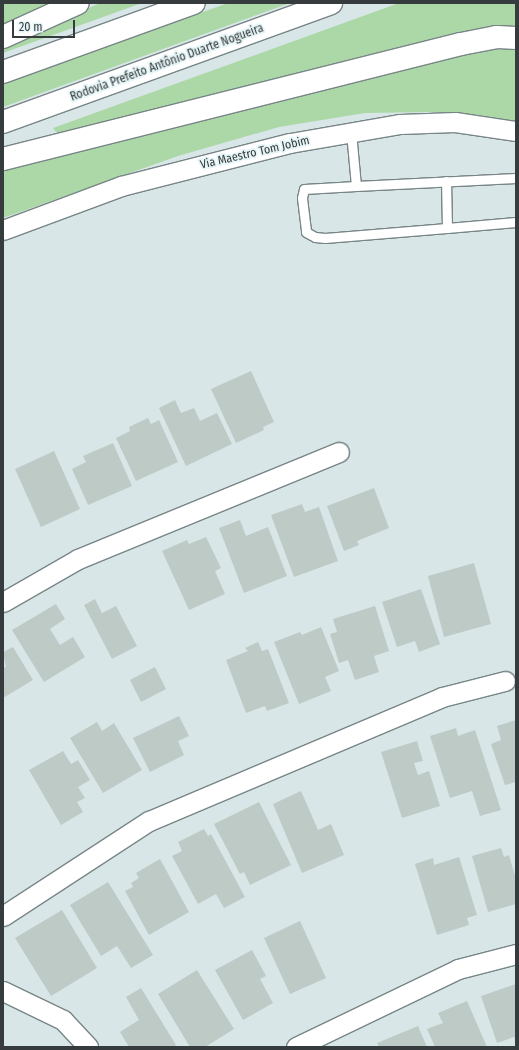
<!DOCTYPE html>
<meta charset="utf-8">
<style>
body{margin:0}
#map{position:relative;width:519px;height:1050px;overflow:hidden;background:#d8e6e8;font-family:"Fira Sans Condensed",sans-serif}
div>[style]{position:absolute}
.green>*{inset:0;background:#abd8a6}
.building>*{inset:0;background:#bdcac6}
.roads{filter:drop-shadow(1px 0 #788587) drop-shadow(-1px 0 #788587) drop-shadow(0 1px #788587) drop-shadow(0 -1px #788587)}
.lane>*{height:9px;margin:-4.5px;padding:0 4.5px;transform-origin:4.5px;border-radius:4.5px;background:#fff}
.street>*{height:19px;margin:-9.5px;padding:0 9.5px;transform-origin:9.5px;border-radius:9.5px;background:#fff}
.highway>*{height:22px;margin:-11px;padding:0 11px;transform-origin:11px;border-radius:11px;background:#fff}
span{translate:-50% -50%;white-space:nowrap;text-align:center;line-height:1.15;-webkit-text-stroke:3.5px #e5f4f6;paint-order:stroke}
.street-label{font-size:12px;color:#363c3d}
.frame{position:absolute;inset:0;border:4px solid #363c3d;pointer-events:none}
.scale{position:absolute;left:12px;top:20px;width:63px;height:18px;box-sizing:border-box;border:2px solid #363c3d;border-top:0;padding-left:5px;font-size:12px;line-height:14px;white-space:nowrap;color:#363c3d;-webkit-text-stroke:3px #e5f4f6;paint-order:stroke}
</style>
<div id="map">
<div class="green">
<div style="clip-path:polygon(3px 3px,54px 3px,3px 26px)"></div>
<div style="clip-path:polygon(100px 3px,142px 3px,3px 53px,3px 47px)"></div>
<div style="clip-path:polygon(228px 3px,290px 3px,3px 107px,3px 84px)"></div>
<div style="clip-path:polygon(399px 3px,516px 3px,516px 27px,478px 31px,58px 134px,53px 128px)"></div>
<div style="clip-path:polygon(502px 49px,516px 50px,516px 123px,480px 115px,430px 112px,365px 113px,279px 127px,178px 156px,3px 218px,3px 171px,468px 53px)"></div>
</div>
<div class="building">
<div style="clip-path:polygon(251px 371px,274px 422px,263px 427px,264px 430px,236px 443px,211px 389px)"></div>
<div style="clip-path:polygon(175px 400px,181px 413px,194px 408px,200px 421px,217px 413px,232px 444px,186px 466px,159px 408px)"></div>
<div style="clip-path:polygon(148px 418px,151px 424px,159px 420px,178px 462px,136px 481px,116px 438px,130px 431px,129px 427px)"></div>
<div style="clip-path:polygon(113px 443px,132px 486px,88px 505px,72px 469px,86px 462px,83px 456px)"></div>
<div style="clip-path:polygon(54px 451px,80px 509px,41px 527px,15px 469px)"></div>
<div style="clip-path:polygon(374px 488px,389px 528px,357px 541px,359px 545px,344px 551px,327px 506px)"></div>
<div style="clip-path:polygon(302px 504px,305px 512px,319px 507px,338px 561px,294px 577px,271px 515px)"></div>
<div style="clip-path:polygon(240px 520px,246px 536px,268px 527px,287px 576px,244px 593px,219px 528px)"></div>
<div style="clip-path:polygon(206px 537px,221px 568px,215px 571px,225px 594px,189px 610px,162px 551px,187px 540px,189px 544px)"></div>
<div style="clip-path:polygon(474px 563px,491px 624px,444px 637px,428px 576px)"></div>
<div style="clip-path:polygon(421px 589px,440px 644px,419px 652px,415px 641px,397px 647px,382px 602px)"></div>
<div style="clip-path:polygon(95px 599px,102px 613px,116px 606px,137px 646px,112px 659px,84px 605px)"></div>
<div style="clip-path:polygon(56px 604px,65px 619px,50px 629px,60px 645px,73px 637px,85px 657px,44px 682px,12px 630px)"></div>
<div style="clip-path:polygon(375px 606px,389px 651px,374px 656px,379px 672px,355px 680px,348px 660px,339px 663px,330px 634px,337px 632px,333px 619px)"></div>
<div style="clip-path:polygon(321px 627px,339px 671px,325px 677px,331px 691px,299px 704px,274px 642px,300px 632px,302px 635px)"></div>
<div style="clip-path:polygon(258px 642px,262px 651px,268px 649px,289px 703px,267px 711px,265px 706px,246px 713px,226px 660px,248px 651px,245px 648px)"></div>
<div style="clip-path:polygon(13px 647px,33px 680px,3px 698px,3px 668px,6px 667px,3px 652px)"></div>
<div style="clip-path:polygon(155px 667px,166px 689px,141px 702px,130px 680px)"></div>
<div style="clip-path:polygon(179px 716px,189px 736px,178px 741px,184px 755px,150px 772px,133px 738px)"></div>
<div style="clip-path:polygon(516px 720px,516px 782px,505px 785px,491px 744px,501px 740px,497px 726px)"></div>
<div style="clip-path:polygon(97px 722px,102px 731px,114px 723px,142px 770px,103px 793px,70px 738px)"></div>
<div style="clip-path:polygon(456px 728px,458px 736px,475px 730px,501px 810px,480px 816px,472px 791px,450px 798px,430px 736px)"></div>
<div style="clip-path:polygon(417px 741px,423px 761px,414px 763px,418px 775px,429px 771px,440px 806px,402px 818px,381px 752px)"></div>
<div style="clip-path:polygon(63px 751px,71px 764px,78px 760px,90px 780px,78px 787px,85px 798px,77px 802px,83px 812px,61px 825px,29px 770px)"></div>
<div style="clip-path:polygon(301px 791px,318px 830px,331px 824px,344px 855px,302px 873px,273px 804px)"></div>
<div style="clip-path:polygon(259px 802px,291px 865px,250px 885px,244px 872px,240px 874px,214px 824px)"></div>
<div style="clip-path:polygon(204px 829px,208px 836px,211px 834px,245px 897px,224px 908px,216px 894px,198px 904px,172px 856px,182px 851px,178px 842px)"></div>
<div style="clip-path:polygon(501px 848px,504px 857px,509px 855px,516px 879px,516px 904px,488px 912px,472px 856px)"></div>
<div style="clip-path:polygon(459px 857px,477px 915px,467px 918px,469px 925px,437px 935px,415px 864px,433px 858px,434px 865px)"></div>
<div style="clip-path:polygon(160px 859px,189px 912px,149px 935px,125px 891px,133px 887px,131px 883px,139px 878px,136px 873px)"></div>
<div style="clip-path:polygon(108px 882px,153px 955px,131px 968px,117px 946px,101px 956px,70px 905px)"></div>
<div style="clip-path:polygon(62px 910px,97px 968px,51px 996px,15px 938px)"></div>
<div style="clip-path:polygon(300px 921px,326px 978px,290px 994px,264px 938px)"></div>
<div style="clip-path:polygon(252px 950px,266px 976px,260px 979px,273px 1003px,243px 1020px,215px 970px)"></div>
<div style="clip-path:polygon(197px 970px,234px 1029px,205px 1047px,190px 1047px,158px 994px)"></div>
<div style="clip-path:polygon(516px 984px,516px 1042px,514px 1037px,497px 1043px,481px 996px)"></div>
<div style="clip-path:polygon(141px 988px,176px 1045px,173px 1047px,129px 1047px,120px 1032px,139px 1020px,126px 997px)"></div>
<div style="clip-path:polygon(467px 1001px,487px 1047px,435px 1047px,427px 1029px,443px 1023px,438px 1013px)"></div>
<div style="clip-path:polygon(418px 1026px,427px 1047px,379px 1047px,377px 1043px)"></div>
</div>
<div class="roads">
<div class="lane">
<div style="left:351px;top:132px;width:54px;rotate:84.7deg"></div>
<div style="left:356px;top:186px;width:160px;rotate:-2.9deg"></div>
<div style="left:356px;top:186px;width:52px;rotate:176.7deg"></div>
<div style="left:304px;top:189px;width:9px;rotate:103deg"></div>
<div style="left:302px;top:198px;width:34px;rotate:83deg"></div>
<div style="left:306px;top:232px;width:10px;rotate:29deg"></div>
<div style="left:315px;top:237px;width:10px;rotate:6deg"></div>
<div style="left:325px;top:238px;width:122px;rotate:-4.7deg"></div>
<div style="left:447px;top:228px;width:47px;rotate:-91.2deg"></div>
<div style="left:447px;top:228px;width:69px;rotate:-5deg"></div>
</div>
<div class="street">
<div style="left:3px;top:230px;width:126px;rotate:-20.4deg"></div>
<div style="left:121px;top:186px;width:174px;rotate:-14.3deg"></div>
<div style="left:290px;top:143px;width:112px;rotate:-9.8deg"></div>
<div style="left:400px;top:124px;width:55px;rotate:-2.1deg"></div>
<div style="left:455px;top:122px;width:62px;rotate:8.4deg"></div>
<div style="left:3px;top:602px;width:86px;rotate:-29.8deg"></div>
<div style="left:78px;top:559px;width:282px;rotate:-22.3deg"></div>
<div style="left:3px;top:916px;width:174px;rotate:-33.1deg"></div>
<div style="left:149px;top:821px;width:318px;rotate:-22.9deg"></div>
<div style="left:442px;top:697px;width:65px;rotate:-14.3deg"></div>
<div style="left:3px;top:991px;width:67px;rotate:25.8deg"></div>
<div style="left:63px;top:1020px;width:37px;rotate:47deg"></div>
<div style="left:296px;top:1047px;width:180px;rotate:-25.7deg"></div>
<div style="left:458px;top:969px;width:60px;rotate:-14.5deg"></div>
</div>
<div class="highway">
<div style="left:3px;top:37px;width:82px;rotate:-24.4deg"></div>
<div style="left:3px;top:72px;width:203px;rotate:-19.9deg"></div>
<div style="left:3px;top:122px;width:349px;rotate:-19.9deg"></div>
<div style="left:3px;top:159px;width:472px;rotate:-14.1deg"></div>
<div style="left:461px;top:44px;width:36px;rotate:-11deg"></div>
<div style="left:496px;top:37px;width:20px;rotate:3deg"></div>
</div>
</div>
<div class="street-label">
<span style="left:167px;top:63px;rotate:-20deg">Rodovia Prefeito Antônio Duarte Nogueira</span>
<span style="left:255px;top:153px;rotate:-13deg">Via Maestro Tom Jobim</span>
</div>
<div class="frame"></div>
<div class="scale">20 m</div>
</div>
